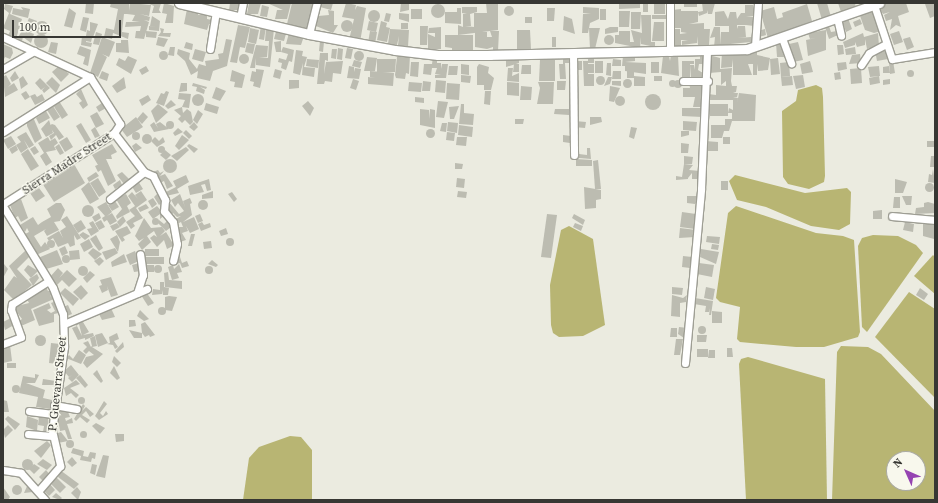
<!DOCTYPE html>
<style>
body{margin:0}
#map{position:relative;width:938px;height:503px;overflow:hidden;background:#ebebe0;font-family:"Source Serif 4",serif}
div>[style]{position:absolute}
.water>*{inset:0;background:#b8b573}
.building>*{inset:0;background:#bcbcb1}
.round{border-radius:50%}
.roads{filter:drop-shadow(1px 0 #9e9e94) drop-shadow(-1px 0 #9e9e94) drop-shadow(0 1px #9e9e94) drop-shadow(0 -1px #9e9e94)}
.minor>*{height:7px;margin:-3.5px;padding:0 3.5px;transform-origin:3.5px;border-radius:3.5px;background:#fff}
.tertiary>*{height:9px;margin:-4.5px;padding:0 4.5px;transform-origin:4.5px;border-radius:4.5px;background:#fff}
span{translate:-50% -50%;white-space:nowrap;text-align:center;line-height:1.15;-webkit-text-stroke:3px #f8f8ed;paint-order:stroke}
.street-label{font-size:12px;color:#373733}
.frame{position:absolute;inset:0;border:4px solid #373733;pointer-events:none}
.north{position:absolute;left:886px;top:451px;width:40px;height:40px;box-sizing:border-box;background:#f8f8ed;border:1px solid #ababa3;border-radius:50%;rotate:315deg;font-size:11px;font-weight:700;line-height:16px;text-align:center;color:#373733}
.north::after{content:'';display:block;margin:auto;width:14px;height:18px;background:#9543b1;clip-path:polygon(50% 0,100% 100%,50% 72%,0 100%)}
.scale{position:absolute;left:12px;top:20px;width:109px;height:18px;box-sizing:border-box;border:2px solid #373733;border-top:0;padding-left:5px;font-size:12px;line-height:14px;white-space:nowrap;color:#373733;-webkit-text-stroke:3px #f8f8ed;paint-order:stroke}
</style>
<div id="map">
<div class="water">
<div style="clip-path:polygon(816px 85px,822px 88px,823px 97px,825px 176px,824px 182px,809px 189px,788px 184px,783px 177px,782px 111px,796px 101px,798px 90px)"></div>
<div style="clip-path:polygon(735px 175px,805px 193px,847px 188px,851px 192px,850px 224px,839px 230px,811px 226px,766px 207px,737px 200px,729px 181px)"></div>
<div style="clip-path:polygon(736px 206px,816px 233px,843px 236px,854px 240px,860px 332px,858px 337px,824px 347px,796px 347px,740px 342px,737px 339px,740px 307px,720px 302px,716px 298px,728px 213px)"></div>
<div style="clip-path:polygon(569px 226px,593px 239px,605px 325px,583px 336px,559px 337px,553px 333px,551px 325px,550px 285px,561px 230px)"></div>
<div style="clip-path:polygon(873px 235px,898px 236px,916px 245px,923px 253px,867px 332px,862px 327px,858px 246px,862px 238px)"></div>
<div style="clip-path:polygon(933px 255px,935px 257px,935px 294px,914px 276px)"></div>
<div style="clip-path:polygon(909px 292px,935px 309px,935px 398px,875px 337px)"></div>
<div style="clip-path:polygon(evenodd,841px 346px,868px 347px,881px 354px,935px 411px,935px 500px,832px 500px,837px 352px,841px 346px,894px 459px,918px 459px,918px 483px,894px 483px,894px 459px)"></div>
<div style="clip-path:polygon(748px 357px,825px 379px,827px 500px,746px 500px,739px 364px,741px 359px)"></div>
<div style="clip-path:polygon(290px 436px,301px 437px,312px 450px,312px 500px,243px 500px,249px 458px,259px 447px)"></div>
</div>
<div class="building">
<div style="clip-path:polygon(86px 3px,94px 3px,93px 14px,85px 13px)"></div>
<div style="clip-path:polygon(111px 3px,129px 3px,129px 11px,130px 3px,151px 5px,149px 16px,140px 14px,150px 17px,149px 21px,144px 20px,149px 22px,144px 39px,135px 38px,136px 31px,140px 31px,141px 26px,125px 27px,126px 22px,140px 22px,132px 21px,135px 15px,127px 14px,124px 14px,122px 32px,129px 33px,128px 39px,113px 33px,112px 39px,104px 37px,106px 28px,114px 30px,118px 9px,110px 7px)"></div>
<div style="clip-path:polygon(147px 3px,161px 3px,159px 10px,161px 13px,152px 13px,154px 6px)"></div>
<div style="clip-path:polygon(164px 3px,174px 6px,173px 23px,165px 23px,167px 14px,162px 13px)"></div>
<div style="clip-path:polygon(230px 3px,241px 3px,240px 10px,229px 10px)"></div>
<div style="clip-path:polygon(249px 3px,261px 3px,258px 14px,247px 14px)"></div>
<div style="clip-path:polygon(267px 3px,291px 3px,287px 19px,275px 19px,277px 10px,283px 10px)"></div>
<div style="clip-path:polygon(292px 3px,315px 3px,308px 30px,287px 24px)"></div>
<div style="clip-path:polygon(321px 3px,333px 3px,331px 10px,320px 7px)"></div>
<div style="clip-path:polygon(346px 3px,356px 5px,355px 10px,357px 6px,366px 8px,360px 42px,349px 40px,354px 19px,342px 17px)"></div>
<div style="clip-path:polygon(401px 3px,409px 3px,409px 10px,400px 12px)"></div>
<div style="clip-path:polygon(486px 3px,498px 3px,498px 30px,458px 35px,458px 25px,463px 27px,463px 14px,467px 14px,462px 13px,462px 7px,477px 7px,477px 12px,470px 14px,471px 26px,465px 26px,474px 27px,474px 13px,487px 13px)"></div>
<div style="clip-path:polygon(619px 3px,640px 3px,640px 8px,619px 9px)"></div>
<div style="clip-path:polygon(654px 3px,665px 3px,665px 14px,654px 14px)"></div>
<div style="clip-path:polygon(684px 3px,697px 3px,697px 7px,684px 7px)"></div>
<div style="clip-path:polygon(702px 3px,715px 3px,712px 14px,708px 14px,707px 10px,707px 13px,699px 16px,698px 12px,703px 11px)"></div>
<div style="clip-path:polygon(817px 3px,827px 3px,831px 17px,822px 20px)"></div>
<div style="clip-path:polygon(838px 3px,855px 3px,856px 8px,841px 12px)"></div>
<div style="clip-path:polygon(886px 3px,906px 3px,909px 12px,898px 16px,901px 27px,896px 25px,890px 30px,892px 19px,886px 21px,884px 15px,890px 12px,883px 14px,878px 6px)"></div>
<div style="clip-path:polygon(935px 3px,935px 16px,930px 18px,925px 4px)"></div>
<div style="clip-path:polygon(5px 4px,13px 6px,10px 14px,22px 19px,16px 39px,8px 36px,10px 31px,3px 28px,9px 13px,4px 9px)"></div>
<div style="clip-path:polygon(643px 4px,648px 4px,648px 12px,643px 12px)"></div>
<div style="clip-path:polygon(807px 4px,812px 21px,768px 38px,760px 11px,774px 7px,777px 19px,783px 17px,785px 25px,782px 13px)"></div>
<div class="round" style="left:431px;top:4px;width:14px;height:14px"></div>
<div style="clip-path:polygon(262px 5px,269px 7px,267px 17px,260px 16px)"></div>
<div style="clip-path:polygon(745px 5px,753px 5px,754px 16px,746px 17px,754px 17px,754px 26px,746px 25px,737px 25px,737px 29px,738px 26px,745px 26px,746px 37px,738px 38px,751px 37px,751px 42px,720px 45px,721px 32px,729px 32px,729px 26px,715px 26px,715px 12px,724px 11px,728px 19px,730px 12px,736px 12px,737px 19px,741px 13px,745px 13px)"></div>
<div class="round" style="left:504px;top:6px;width:10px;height:10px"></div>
<div style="clip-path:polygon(21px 7px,30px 9px,28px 18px,12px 14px,13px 8px,23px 10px)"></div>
<div style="clip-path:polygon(583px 7px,599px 8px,599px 19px,590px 23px,588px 33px,582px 33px,583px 14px,591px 14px,583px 13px)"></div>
<div style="clip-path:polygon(69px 8px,76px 13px,72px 28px,64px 26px)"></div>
<div style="clip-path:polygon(457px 8px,461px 8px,461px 24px,445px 23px,445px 12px,457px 12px)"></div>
<div style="clip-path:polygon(547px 8px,555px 8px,554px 21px,547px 21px)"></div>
<div style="clip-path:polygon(873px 8px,881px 31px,874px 33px,865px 30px,859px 13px)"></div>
<div style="clip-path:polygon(187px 9px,199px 11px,198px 15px,207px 14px,207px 19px,212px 20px,212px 24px,209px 24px,207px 30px,184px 24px)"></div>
<div style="clip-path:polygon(411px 9px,422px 9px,422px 19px,411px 19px)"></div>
<div style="clip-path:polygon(600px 9px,606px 9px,606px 20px,600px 20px)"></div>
<div style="clip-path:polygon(681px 9px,681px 24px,681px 11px,698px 11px,698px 22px,689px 24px,704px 23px,704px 29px,710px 29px,709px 45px,698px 45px,697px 36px,697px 43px,682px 45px,682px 41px,688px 40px,681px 40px,681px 46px,671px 46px,671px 29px,680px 29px,680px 34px,687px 33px,681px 32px,681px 28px,672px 28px,672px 10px)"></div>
<div class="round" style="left:368px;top:10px;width:12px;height:12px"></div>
<div style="clip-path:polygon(328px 10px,334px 11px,334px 25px,338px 25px,333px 33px,316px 26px,318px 16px,329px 15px)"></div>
<div style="clip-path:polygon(619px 11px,630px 11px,629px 27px,619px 27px)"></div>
<div style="clip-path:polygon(631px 12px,641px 12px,640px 29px,631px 29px)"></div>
<div style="clip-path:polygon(386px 13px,391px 14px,389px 22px,384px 21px)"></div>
<div style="clip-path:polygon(399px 13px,409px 14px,409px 22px,399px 19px)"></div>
<div style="clip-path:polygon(641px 15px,651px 15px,651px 42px,655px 42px,655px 47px,641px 44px,641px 37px,640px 48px,615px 43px,615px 35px,619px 35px,619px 31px,630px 31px,630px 42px,634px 42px,631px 30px,642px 33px)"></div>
<div style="clip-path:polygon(652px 15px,666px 15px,666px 19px,652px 19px)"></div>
<div style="clip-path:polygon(152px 16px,160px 21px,159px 31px,149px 30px,149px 26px,157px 27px,150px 26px)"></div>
<div style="clip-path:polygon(564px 16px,572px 19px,575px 34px,563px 30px)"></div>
<div style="clip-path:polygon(83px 17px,89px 18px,86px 32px,80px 30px)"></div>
<div style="clip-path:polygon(525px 17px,532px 17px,532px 23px,525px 23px)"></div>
<div style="clip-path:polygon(29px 18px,37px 21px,34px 26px,27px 23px)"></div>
<div style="clip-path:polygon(848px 18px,852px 29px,846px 32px,842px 21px)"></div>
<div style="clip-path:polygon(860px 19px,862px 24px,855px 27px,853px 22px)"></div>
<div class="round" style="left:341px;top:20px;width:12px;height:12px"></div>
<div style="clip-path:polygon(369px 21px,378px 23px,376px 32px,367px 30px)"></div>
<div style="clip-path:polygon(381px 21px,387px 23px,386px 27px,390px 28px,387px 42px,377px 40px)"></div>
<div class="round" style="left:35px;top:21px;width:14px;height:14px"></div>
<div style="clip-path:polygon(90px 22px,98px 24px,93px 37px,86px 36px,87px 30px,90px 31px)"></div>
<div style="clip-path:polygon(654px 22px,664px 22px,664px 41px,652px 41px)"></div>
<div style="clip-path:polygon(401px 23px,408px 23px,408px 29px,401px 29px)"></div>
<div style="clip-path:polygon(26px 24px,34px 27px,32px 32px,29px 32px,34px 34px,31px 43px,23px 37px,22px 41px,17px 39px)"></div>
<div style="clip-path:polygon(238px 25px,250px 27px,245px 48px,240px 47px,237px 63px,230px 62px)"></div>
<div style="clip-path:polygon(261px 25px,266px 26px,264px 40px,259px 39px)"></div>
<div style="clip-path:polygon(420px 26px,428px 26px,427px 45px,420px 45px)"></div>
<div style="clip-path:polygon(829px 26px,831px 32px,837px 31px,838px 35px,829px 39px,825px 27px)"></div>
<div style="clip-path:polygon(441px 27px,441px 49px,428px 49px,428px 34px,435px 37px,435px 33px,428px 33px,429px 28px)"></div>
<div style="clip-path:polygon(610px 27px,618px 27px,618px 32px,605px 34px,605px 29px)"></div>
<div style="clip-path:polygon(714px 27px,720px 27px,720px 47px,714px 47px,715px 37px,710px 38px)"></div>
<div style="clip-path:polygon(160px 28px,164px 29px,163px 33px,171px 33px,170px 37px,158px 36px,161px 32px)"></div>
<div style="clip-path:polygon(250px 28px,259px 30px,256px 44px,248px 42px)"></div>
<div style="clip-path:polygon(277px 28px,287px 30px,284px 41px,274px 39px)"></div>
<div style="clip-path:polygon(589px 28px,600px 28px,595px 49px,590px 49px)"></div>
<div style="clip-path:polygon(266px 29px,274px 29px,270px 67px,256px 65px,256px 58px,255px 68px,250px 68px,256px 45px,268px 46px,267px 57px,259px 57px,268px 58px,269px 41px,265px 41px)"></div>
<div style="clip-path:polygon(390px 29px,409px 30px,408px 47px,398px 45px,399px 36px,397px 45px,388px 44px)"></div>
<div style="clip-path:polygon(765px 29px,766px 35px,759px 37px,758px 31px)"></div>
<div style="clip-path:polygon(517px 30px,530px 30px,531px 49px,517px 49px)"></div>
<div style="clip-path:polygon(826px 30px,826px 50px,808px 56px,806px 40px,816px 38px,810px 39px,808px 33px)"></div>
<div style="clip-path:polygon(146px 31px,157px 32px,156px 38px,146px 37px)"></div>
<div style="clip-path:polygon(370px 31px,377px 32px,375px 44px,368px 43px)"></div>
<div style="clip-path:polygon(490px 31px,499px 31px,498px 51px,493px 51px,493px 47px,487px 49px,475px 47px,475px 32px,487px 32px,487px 37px,492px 37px)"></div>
<div style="clip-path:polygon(899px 31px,903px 42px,894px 45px,890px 34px)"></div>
<div style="clip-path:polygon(96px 32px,102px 34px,99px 45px,93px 44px)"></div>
<div style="clip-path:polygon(289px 33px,303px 39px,301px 45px,286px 44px)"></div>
<div style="clip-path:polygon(863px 33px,864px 37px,878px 33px,879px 46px,867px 49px,865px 39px,865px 45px,857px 47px,855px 42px,855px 45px,845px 48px,843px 42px)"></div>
<div class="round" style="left:34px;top:34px;width:14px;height:14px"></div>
<div style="clip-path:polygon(445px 35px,473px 35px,473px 51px,452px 51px,452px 48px,445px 47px)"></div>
<div class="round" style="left:604px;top:35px;width:10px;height:10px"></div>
<div style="clip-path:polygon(82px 36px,92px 38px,91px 42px,86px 41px,86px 42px,92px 43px,91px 47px,81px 45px)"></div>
<div style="clip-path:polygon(102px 37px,115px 42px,109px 57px,102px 54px,107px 57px,98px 77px,90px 73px)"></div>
<div style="clip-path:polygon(158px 37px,168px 39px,164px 47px,156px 45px)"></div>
<div style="clip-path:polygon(552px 37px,556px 37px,556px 47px,552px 47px)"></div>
<div style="clip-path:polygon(910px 37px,914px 47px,907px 50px,903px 39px)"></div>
<div style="clip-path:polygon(226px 39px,232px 40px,227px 66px,213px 71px,210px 81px,197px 78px,198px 71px,191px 75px,185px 61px,177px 54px,178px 49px,190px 53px,189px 59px,197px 69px,199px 64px,206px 66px,205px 61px,219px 59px,218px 54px,223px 53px)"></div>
<div style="clip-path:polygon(121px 40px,128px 40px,129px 53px,116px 52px,116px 43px,121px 43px)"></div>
<div style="clip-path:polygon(281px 41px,281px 52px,276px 52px,274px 42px)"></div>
<div style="clip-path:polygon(320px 41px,324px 42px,323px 52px,319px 51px)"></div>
<div style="clip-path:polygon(51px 42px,58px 43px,56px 54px,48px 52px)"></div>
<div style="clip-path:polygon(186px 42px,193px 44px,192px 50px,184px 48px)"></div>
<div style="clip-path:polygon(798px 42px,803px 60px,793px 62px,789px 44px)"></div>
<div style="clip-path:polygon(247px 43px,255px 44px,253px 54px,245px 52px)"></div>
<div style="clip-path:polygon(776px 43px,783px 43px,784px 57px,777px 57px)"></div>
<div style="clip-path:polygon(3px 44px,12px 48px,13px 53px,10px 59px,5px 57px,3px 61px)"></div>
<div style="clip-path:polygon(837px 45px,843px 45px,844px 54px,838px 55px)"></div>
<div style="clip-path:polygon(80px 46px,91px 50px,88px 66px,83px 64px,85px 57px,77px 54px)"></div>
<div style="clip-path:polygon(170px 47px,175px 47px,174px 56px,168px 55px)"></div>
<div style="clip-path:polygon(283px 47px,294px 50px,292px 62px,289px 61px,286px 70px,281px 68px,282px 63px,278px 62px,279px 58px,286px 60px,288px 54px,281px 52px)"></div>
<div style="clip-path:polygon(855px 47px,856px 54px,846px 55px,845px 49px)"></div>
<div style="clip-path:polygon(338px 48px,343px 49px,342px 60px,337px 59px)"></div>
<div style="clip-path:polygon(347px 48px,353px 49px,351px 59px,345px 58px)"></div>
<div style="clip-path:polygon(195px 49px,206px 52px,203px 62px,192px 59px)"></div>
<div style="clip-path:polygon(332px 49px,337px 49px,336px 59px,331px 58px)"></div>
<div style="clip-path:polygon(887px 49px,888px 59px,877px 61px,875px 50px)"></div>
<div style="clip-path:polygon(296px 50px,303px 51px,302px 56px,307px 57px,304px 67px,315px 68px,314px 77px,302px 75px,303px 63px,300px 75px,293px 73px)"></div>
<div class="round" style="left:158.5px;top:50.5px;width:9px;height:9px"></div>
<div class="round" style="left:354px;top:51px;width:10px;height:10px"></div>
<div style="clip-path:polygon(757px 51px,757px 55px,770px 58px,768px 70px,758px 71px,757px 64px,757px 75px,753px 75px,753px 64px,748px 64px,752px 75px,733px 75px,733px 59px,732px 67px,721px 68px,722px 53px)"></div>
<div style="clip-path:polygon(320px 53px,328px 53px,328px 61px,325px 60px,324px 74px,326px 62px,343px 61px,341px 74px,333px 73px,332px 82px,325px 81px,324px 84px,317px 84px)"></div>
<div class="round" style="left:239px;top:54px;width:10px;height:10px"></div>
<div style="clip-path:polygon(700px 54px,707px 54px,706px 64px,699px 64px,698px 70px,703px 73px,703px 80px,691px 79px,690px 65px,694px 65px,695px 70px,695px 59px,700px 59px)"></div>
<div style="clip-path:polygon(860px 54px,861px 63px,849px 64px,852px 55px)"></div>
<div style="clip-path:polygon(402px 55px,410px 55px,409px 74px,406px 73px,405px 79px,396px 78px,395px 75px,397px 57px)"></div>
<div style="clip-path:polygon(671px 55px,678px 55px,679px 76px,661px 73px,663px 56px,669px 56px,670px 61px)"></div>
<div style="clip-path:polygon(709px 55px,720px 58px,720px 69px,732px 68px,731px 81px,732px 86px,737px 86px,736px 92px,733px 93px,738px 93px,737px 97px,733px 97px,738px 98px,737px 104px,739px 93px,756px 95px,755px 121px,732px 121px,729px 131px,724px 131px,722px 138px,711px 138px,711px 125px,725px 125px,725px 119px,732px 119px,732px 113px,728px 113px,729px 108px,733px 110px,733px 100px,708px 100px,708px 94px,716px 95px,716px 85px,726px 86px,726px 81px,721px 85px,721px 72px,709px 73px)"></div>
<div style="clip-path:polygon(128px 56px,137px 60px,131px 74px,116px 65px,119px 58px,125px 61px)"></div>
<div style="clip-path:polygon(588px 56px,594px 56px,594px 63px,588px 63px,588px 74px,594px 74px,594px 86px,584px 86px,583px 61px,588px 61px)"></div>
<div style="clip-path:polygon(623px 56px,635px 57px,635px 61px,625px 62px,646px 63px,646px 74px,625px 71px,625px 66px,622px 66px)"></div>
<div style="clip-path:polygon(367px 57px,377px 58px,375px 71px,364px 71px)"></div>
<div style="clip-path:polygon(433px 57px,437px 57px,437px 63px,441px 63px,441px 69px,442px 64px,448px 64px,446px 78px,435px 78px,435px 75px,441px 75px,435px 74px,437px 68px,432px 68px,431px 75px,423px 74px,424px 64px,432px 64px)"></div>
<div style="clip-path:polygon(506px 57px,519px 58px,519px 63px,506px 67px)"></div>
<div style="clip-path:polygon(563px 57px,569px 57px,569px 63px,565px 63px,566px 79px,560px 79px,559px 64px,563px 64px)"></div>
<div style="clip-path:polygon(778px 58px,780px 74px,771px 75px,770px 59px)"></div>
<div style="clip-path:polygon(307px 59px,319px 60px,318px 68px,306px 66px)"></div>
<div style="clip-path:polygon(377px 59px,396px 59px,395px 72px,377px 73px)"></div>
<div style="clip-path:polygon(613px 59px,621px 60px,621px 66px,612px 66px)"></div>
<div style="clip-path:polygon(354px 60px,362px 62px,360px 68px,352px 66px)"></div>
<div style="clip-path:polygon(540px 60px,555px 60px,555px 81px,539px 81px)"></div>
<div style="clip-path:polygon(576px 61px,582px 61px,582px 70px,576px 70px)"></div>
<div style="clip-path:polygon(595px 61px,603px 61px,603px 73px,595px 73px)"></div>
<div style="clip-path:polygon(682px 61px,694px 61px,694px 64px,690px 64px,690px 79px,682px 79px)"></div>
<div style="clip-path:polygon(810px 61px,813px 72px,802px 74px,800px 64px)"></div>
<div style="clip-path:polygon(893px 61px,895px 73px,890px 74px,889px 62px)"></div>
<div style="clip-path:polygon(411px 62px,419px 62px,418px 77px,410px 76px)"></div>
<div style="clip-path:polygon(651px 62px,659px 62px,659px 73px,651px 73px)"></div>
<div style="clip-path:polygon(789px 62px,790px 76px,781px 77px,780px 63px)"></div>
<div style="clip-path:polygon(846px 62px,847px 69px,838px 71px,837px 63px)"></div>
<div style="clip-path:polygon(607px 63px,611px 63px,611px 76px,606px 75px)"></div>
<div style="clip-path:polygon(461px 64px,469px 65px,469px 75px,461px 74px)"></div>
<div style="clip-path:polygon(479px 64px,489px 67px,488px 73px,494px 78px,491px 90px,484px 90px,484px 85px,477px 85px,477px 67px)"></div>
<div style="clip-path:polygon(514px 64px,519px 64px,519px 72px,513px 72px)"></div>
<div style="clip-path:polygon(588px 64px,594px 64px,594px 73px,588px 73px)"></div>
<div style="clip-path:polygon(60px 65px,69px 74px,61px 82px,52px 72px)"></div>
<div style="clip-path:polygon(522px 65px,531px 65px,531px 74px,521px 74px)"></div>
<div style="clip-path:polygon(146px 66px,149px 71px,142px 75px,139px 70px)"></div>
<div style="clip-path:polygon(349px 66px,354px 67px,354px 72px,355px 68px,361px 69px,359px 79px,347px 78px)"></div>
<div style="clip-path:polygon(449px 66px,458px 66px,457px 75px,448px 75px)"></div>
<div style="clip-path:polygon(879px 66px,880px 76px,870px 77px,868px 67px)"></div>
<div style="clip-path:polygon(889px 66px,890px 73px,883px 73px,883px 67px)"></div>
<div style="clip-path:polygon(508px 68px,513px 68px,512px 76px,519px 73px,519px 82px,507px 81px)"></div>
<div style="clip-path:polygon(861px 68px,862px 83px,851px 84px,850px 69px)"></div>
<div style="clip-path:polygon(256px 69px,264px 70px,260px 88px,253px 86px,254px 82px,250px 81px,252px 71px,256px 72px)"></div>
<div style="clip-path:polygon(275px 69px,282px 71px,280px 79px,273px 77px)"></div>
<div class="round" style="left:906.5px;top:69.5px;width:7px;height:7px"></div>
<div style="clip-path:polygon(232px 70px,245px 75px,242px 88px,234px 87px,235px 82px,230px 81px)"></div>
<div style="clip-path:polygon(15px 71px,19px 78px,12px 82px,10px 78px)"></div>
<div style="clip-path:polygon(102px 71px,109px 74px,107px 81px,99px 78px)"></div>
<div style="clip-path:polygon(370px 71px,394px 73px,393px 86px,368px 84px,368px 77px,375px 78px,370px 77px)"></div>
<div style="clip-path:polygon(613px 71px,621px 71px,621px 79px,612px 79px)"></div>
<div style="clip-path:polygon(627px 71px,634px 71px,634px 76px,645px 77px,645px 86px,634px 86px,634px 78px,627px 78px)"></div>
<div style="clip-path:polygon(840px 72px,841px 79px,835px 80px,834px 73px)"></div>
<div style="clip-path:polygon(6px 75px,11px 84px,8px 87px,14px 83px,18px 90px,5px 97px,3px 77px)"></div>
<div style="clip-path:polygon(461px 75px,471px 76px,470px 83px,461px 82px)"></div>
<div style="clip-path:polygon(803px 75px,805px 87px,796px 89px,793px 76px)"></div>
<div class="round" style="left:595.5px;top:75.5px;width:9px;height:9px"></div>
<div style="clip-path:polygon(23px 76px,28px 84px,21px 89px,19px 79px)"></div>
<div style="clip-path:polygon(654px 76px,662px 76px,662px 81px,654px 81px)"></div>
<div style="clip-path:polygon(792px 76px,793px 85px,782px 86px,781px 77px)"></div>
<div style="clip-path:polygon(879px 76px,880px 83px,870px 85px,869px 78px)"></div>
<div style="clip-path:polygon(52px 77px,60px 85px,56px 93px,46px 83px)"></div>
<div style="clip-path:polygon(124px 77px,126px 88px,117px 93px,112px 86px)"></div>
<div style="clip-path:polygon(608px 77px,612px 77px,610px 84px,604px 86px)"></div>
<div style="clip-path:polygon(40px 78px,50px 88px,44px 93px,42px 90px,45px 87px,41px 90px,35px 83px)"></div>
<div class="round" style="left:622.5px;top:78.5px;width:9px;height:9px"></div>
<div style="clip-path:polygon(353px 79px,359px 81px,356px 90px,350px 88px)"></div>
<div style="clip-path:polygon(890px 79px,890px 84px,883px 85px,883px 80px)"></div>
<div class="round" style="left:668.5px;top:79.5px;width:7px;height:7px"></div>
<div class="round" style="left:674px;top:80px;width:8px;height:8px"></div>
<div style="clip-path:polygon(289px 80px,299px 80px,299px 88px,289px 89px)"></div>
<div style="clip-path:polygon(436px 80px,446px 81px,445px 93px,435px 92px)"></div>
<div style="clip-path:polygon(423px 81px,431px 82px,430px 91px,422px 91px)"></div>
<div style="clip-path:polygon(557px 81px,566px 81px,565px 90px,557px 90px)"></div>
<div style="clip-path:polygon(612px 81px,621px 81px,621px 86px,612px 85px)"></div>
<div style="clip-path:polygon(409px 82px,422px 83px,421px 92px,408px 91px)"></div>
<div style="clip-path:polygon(507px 82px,519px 83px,519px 96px,507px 95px)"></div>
<div style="clip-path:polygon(538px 82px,554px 82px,553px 104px,537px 104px,540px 88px)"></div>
<div style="clip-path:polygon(689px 82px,703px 83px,703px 107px,693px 107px,695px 97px,683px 97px,683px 88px,690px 88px)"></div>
<div style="clip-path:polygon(181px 83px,187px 83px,187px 91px,179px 92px)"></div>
<div style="clip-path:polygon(193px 83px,207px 87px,206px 89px,200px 87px,205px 90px,204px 94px,196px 91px,197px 87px,192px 86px)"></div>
<div style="clip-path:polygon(447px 83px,460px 84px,459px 100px,446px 99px)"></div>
<div style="clip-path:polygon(521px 86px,532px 87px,531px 100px,520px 100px)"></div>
<div style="clip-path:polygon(610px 86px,620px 88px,614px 102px,609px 101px)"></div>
<div style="clip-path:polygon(216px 87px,226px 91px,220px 101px,212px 98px)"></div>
<div style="clip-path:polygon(81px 89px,88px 105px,83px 109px,79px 103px,82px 101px,76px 94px)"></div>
<div style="clip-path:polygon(26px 91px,30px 97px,25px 100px,21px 94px)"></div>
<div style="clip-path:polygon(166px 91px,169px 92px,164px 106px,156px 103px,161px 93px,164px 94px)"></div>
<div style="clip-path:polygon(485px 91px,491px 91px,490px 105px,484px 104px)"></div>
<div style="clip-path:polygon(179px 93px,191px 94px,189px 108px,182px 107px,185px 100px,178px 99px)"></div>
<div class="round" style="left:645px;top:94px;width:16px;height:16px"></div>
<div class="round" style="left:192px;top:94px;width:12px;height:12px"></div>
<div style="clip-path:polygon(35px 94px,37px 97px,42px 94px,45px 100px,35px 105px,30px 96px)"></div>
<div style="clip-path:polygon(148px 95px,151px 100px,142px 106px,139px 100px)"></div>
<div class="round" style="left:615px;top:96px;width:10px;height:10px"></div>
<div style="clip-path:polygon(415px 97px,424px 98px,424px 103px,415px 102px)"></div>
<div style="clip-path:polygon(171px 100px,176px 105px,168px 109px,165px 106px)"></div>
<div style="clip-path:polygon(59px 101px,68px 115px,62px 119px,53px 105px)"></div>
<div style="clip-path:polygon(308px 101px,314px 108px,310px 116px,302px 106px)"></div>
<div style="clip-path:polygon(438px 101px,448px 102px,444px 118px,436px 117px)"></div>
<div style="clip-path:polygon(102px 103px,106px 108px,99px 112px,96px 107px)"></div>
<div style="clip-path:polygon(206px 103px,219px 107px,217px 114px,204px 110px)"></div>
<div style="clip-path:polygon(158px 104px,168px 112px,156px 123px,151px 111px)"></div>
<div style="clip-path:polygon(461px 104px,464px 104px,464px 113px,474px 114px,473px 125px,459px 124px)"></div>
<div style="clip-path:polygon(710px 104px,728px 104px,728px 116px,710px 116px)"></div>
<div style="clip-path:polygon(53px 106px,60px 117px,54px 121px,47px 110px)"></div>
<div style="clip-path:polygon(459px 106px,454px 119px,450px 119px,449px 107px)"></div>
<div style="clip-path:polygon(182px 107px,183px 113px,187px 109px,191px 112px,193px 122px,190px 125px,185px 120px,182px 123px,178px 119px,181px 116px,174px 110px)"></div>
<div style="clip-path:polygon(682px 108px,702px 108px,702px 117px,682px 116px)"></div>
<div style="clip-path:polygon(420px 109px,429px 110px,429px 119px,430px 109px,435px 110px,435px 128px,420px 125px)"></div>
<div style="clip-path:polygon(555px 109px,569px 109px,569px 115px,554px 114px)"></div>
<div style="clip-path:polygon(198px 110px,203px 114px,197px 124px,193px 120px)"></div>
<div style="clip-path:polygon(46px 111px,50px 118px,39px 124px,36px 118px)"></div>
<div style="clip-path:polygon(97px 112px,104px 124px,96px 128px,90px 116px)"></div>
<div style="clip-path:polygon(143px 112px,148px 117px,142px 124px,137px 119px)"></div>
<div style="clip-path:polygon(33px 117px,42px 138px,35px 143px,27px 126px,27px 121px)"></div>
<div style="clip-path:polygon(136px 117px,143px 127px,127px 137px,121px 129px,131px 121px,134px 125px,131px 121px)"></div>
<div style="clip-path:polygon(590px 117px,601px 117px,602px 122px,590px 125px)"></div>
<div style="clip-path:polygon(515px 119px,524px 119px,523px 124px,515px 124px)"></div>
<div style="clip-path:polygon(49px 120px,53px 133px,46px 137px,41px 129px)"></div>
<div class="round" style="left:166px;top:121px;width:8px;height:8px"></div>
<div style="clip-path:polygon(575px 121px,586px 122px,585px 128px,574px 127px)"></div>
<div style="clip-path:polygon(683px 121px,697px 122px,696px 131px,683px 130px)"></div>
<div style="clip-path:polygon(154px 122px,158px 128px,156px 124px,160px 122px,169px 129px,154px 132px,150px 125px)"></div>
<div style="clip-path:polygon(194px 122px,198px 127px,194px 131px,189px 127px)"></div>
<div style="clip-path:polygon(448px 122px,458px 123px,457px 133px,447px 131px)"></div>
<div style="clip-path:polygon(81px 123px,91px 140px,86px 143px,76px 126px)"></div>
<div style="clip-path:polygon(442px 123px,447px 123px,446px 132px,440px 131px)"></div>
<div style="clip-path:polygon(52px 124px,55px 125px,64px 137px,59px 140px,56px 135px,51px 140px,49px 136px,54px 133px,49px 126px)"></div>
<div style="clip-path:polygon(459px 125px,473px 127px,472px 137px,458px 135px)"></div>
<div style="clip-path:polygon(95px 127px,100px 136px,95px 138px,91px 130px)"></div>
<div style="clip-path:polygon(631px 127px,637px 128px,634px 139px,629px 137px)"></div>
<div style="clip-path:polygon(178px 128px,183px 132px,175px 136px,173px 133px)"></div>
<div class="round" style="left:425.5px;top:128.5px;width:9px;height:9px"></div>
<div style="clip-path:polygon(186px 130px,192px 136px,189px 139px,183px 133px)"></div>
<div style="clip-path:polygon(681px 131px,689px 131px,689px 135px,681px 137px)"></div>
<div class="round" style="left:132px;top:132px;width:8px;height:8px"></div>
<div style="clip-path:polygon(26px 132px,34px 145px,29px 148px,24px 140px,28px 148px,21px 153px,16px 145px,21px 142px,17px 137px)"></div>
<div style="clip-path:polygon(447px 132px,455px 133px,454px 141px,446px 140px)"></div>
<div class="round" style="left:142px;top:134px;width:10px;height:10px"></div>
<div style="clip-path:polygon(182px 135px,189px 140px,179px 150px,175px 146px)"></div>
<div style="clip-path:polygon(563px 135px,571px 136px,570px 143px,563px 142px)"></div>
<div style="clip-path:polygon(11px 136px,16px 144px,8px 149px,3px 140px)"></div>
<div style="clip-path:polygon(48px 137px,50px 141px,55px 138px,58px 143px,54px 146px,56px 150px,46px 152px,52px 162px,46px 166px,40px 156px,44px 153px,38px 143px)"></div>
<div style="clip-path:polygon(67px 137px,73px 147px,65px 152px,59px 142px)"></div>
<div style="clip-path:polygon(155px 137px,159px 141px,163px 137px,165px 142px,157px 147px,151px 141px)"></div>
<div style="clip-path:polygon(457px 137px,467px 137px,466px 146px,456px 145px)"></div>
<div style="clip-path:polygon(723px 137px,730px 137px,730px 144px,723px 144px)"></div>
<div style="clip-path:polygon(705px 141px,718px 142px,718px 151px,705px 151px)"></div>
<div style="clip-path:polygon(927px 141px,935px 141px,935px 147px,927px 147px)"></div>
<div style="clip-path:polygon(136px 143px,142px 148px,135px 152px,132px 146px)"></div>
<div style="clip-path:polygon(681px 143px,689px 144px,688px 153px,681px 153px)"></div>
<div style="clip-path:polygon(59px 144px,64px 153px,60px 155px,55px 147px)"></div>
<div style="clip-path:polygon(112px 144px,117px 152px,111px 155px,112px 159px,106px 159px,116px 181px,108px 186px,101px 170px,98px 172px,95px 166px,102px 163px,98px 165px,92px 155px)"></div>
<div style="clip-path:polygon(189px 144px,198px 149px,194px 153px,187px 146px)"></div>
<div style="clip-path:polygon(16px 145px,18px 150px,12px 154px,9px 149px)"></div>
<div class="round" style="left:157.5px;top:145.5px;width:7px;height:7px"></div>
<div style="clip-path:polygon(35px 146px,39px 152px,34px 155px,30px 149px)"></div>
<div style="clip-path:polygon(186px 147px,189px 150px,177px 161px,171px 156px)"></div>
<div style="clip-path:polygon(587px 148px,590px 148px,591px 159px,579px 158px,579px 154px,587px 155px)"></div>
<div style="clip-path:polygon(28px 149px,39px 166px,31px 171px,21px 154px)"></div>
<div style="clip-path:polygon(165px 150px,171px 155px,166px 160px,160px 155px)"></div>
<div style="clip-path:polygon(684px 156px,693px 157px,692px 164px,684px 164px)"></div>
<div style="clip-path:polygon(931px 156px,935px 156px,935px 167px,930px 167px)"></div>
<div style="clip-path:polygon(576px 159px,592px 160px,592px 166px,576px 166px)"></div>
<div class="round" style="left:163px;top:159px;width:14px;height:14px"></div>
<div style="clip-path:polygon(598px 160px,601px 189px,595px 189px,593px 161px)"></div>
<div style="clip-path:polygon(455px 163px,463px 164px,462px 169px,455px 169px)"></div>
<div style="clip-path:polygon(74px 164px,85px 183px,54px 202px,42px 183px)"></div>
<div style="clip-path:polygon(684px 164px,693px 165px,689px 170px,700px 171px,700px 179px,692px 179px,692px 173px,688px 178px,688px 173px,688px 179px,676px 180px,676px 176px,682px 177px)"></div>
<div style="clip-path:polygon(933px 169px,935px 183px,928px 182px,929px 174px,932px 175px)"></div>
<div style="clip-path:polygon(158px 170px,160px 173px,164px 171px,160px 176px,165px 174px,173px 186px,167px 189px,164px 181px,160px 183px,153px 172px)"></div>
<div style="clip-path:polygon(96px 172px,99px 176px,89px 182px,87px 178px)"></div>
<div style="clip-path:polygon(122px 172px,130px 180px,124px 184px,117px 175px)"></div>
<div style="clip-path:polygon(186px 175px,189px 182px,177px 189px,179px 193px,166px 196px,164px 193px,176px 187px,173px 181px)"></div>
<div style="clip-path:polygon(98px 178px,106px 192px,99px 197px,90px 183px)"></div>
<div style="clip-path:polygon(457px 178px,465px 179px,464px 188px,456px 187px)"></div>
<div style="clip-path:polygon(209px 179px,211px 190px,207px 191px,205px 184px,201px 185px,204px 192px,190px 195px,188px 186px)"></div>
<div style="clip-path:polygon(895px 179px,907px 182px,903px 193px,895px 193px)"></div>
<div style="clip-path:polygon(120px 180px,122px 185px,115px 189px,113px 185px)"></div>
<div style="clip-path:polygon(138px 181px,143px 189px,136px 193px,131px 185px)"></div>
<div style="clip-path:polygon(721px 181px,728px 181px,728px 190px,721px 190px)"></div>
<div style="clip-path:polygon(89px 182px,99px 199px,90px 204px,81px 189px)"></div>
<div class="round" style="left:924.5px;top:182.5px;width:9px;height:9px"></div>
<div style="clip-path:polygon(584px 187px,601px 190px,601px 199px,596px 200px,596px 208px,585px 209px)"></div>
<div style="clip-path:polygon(39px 188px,45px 196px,36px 202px,30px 193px)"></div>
<div style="clip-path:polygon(141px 191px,147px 200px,136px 208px,143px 218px,133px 223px,135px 226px,131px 229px,126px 222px,135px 216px,129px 210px,135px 206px,128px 196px,132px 192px,138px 199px,135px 195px)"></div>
<div style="clip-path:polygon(213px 191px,213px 198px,202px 199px,202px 195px)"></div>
<div style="clip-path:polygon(458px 191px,467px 192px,466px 198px,457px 197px)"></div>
<div style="clip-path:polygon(232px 192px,237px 199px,234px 202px,228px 194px)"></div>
<div style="clip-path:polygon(126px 194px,131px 203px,127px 206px,130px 212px,117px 219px,116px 216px,122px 209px,116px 199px)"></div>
<div style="clip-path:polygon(157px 194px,164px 201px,159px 205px,154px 197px)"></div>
<div style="clip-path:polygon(180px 194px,185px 207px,183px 201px,190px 198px,192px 203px,190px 204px,192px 215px,183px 222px,194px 217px,199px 229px,190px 233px,186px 226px,188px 231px,182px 233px,186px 240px,180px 242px,174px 227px,183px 227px,181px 222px,175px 225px,171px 216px,174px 215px,176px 219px,181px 216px,177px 217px,173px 213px,171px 216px,164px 207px,169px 202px,179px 214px,184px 211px,178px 203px,175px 207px,171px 200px)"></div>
<div style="clip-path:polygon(687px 196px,698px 196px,698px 200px,695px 204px,687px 203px)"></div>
<div style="clip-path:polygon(902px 196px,912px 196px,911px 205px,906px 205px)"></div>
<div style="clip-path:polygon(894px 197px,900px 197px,900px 208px,893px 208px)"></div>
<div style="clip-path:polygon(153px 198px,157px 204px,152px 208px,148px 201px)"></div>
<div style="clip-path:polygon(21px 199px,28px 218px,21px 222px,18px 216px,15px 218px,10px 205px)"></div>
<div class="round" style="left:198px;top:200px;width:10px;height:10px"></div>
<div style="clip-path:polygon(115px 201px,119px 207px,112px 211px,108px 205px)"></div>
<div style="clip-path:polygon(106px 202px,112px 212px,107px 216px,112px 213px,117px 221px,110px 225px,107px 220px,104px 222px,102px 218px,105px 216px,97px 207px)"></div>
<div style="clip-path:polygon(928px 202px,935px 204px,935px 213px,915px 214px,916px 208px,924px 207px,924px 203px)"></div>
<div style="clip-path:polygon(56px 203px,61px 203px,65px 210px,60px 221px,54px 222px,59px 230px,47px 236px,44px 231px,46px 229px,34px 236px,41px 247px,45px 242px,50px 249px,36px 255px,23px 235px,29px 232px,27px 228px,25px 232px,20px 225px,33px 217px,38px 225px,42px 222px,51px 217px,47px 209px)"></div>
<div style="clip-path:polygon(146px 204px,149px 208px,140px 212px,138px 208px)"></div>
<div class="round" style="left:82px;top:205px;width:12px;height:12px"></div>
<div style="clip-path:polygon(157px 206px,165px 215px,160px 219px,160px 214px,153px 219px,148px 212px)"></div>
<div style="clip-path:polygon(882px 210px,882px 219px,873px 219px,873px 211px)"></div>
<div style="clip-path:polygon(682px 212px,696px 214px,695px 229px,680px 227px)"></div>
<div style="clip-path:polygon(99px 213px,101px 218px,95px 222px,92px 217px)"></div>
<div style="clip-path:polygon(200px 214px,203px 221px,198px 223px,195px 216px)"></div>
<div style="clip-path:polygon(547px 214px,557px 215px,551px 258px,541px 257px)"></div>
<div style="clip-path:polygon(574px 214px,585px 220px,583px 225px,572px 218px)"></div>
<div style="clip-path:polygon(67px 216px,81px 238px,77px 240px,74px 235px,75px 245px,70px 247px,68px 243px,58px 247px,53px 238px,49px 241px,47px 238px,59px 231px,63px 238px,60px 231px,66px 227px,61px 220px)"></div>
<div style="clip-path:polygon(123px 216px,126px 221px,120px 227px,117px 222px)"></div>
<div class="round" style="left:151.5px;top:217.5px;width:7px;height:7px"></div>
<div style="clip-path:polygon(144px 218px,151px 228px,162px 227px,165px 231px,160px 236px,166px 232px,172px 242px,174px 236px,177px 244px,167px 249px,164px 240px,157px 247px,150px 238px,154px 235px,157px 237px,154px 231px,147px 236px,151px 242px,142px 250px,138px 244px,144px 238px,139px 241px,135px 236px)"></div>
<div style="clip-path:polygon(81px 220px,86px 228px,78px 233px,73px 225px)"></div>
<div style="clip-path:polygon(101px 220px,105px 227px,99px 230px,95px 223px)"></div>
<div style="clip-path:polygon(159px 220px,164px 224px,167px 221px,171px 227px,166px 231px,157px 222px)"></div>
<div style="clip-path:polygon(93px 221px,99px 231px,91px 236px,87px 229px,92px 228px,89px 223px)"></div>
<div style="clip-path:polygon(923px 221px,934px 224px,934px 239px,923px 236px)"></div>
<div style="clip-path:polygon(202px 222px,204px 225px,210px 223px,211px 227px,201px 231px,198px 224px)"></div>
<div style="clip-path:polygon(905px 222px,914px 224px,913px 232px,903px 230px)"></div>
<div style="clip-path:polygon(117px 223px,120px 227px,113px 231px,110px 226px)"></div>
<div style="clip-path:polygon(575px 223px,583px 226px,581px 231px,573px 227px)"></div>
<div style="clip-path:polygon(127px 226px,131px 233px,123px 237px,125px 240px,122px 242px,115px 231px)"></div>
<div style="clip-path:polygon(226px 228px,228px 234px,221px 236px,219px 231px)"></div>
<div style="clip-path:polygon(680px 228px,696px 230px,695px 237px,679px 238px)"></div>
<div style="clip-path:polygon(83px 232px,90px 236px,85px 240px,79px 235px)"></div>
<div style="clip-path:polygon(191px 234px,195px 234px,192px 246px,188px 246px)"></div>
<div style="clip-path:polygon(96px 235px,103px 248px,99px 251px,90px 239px)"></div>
<div style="clip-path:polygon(117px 235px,120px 242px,118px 252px,110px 239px)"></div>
<div style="clip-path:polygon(707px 236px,720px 237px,719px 244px,706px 242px)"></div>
<div class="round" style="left:226px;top:238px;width:8px;height:8px"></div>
<div style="clip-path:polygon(89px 239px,93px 247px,84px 252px,80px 244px)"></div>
<div class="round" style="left:47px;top:240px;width:8px;height:8px"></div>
<div style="clip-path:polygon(211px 241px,212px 248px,204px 249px,203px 242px)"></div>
<div style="clip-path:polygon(712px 244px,719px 245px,718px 250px,711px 249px)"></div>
<div style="clip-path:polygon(65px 246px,68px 253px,62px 256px,59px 249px)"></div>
<div style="clip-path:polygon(93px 248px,102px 254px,95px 260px,88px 253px)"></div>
<div style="clip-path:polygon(115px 248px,118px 253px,106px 260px,102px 252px)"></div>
<div style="clip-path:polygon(145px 249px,159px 249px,159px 256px,145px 256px)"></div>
<div style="clip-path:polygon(701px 249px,719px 252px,716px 264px,700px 257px)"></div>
<div style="clip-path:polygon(57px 250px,63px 264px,43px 270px,38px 258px)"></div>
<div style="clip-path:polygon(79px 250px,80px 259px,70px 260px,69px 251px)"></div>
<div style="clip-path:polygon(25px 251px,30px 256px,17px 269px,32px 285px,14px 300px,4px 290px,14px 276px,17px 278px,9px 266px)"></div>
<div style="clip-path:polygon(135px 251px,139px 261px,130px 265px,126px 255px)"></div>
<div style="clip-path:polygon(124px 254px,127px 262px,112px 267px,111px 262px)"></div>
<div style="clip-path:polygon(179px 254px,182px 263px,187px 261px,189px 266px,182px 268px,180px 263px,176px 264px,175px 256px)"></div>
<div class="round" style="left:62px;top:255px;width:8px;height:8px"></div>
<div style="clip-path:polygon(683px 256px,692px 257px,690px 268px,682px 267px)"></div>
<div style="clip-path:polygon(100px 257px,104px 261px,99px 266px,94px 261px)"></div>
<div style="clip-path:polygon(146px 257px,164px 257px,164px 264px,146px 264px)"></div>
<div style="clip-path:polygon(212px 260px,218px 265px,216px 267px,208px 264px)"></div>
<div style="clip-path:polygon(139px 263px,141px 271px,134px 272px,132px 265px)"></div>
<div style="clip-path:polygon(699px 263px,714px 265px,712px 277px,697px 274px)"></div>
<div style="clip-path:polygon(4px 264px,8px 269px,3px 278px,3px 264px)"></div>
<div style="clip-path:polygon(179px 264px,182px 272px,177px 273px,179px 278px,172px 280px,168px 267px,173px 265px,174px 269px)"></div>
<div class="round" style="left:154px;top:265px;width:8px;height:8px"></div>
<div style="clip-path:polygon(28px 265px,38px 271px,31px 278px,24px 270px)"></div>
<div style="clip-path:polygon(146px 265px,154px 265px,154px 272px,146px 272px)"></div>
<div class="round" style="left:78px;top:266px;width:10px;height:10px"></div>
<div class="round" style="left:205px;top:266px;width:8px;height:8px"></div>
<div style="clip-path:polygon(58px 268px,63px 273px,59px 278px,67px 270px,77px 279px,69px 287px,62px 280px,57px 285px,49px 278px)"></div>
<div style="clip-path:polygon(90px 271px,95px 275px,87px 283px,83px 278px)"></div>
<div style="clip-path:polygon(168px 272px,169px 280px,182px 281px,182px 289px,165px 287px,164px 273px)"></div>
<div style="clip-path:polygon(37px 274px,39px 278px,33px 286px,29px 279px)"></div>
<div style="clip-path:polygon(111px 277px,118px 295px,111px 297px,107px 286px,108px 290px,102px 293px,99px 286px,102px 285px,100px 280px)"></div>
<div style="clip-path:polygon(160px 282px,164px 282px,164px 287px,169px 288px,168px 295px,163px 295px,162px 290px,162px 294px,152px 295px,153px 289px,160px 290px)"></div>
<div style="clip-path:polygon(81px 285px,88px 293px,81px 300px,73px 292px)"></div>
<div style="clip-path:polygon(46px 287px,48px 291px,53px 289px,55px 294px,50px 296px,56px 298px,31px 309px,35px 320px,21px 326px,19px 321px,22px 319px,13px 307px,29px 303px,26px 297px,31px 294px,33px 297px,31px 294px)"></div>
<div style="clip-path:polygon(672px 287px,683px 288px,682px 295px,672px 294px)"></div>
<div style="clip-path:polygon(706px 287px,715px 289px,713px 300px,704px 298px)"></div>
<div style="clip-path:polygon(65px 288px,79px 299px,73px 306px,60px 293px)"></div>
<div style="clip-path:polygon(920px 288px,928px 294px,924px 300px,916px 295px)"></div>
<div style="clip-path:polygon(146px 292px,154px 303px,148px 306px,141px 295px)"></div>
<div style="clip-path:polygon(672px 295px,683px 298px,687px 295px,686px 302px,680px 303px,680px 317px,671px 316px)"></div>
<div style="clip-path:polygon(169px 296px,177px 297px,172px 311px,165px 310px,165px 297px)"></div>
<div style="clip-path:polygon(695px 298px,713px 301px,711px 315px,709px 315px,710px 308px,709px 312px,705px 312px,706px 306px,694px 304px)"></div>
<div style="clip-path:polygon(56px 301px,59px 313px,54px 314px,54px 322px,39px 326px,33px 310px,49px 303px,51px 308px,47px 310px,51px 313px,55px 311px,51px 303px)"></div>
<div style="clip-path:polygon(68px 305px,72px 314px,67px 316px,63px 307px)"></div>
<div class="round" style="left:158px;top:307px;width:8px;height:8px"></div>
<div style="clip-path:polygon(111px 308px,115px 317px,102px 320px,99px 314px)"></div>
<div style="clip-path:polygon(140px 310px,149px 319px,144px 321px,137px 316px)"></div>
<div style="clip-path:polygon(712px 311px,722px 312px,722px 323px,712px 323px)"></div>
<div style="clip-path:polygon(80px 317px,89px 332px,83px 335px,93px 333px,94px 336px,85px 340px,85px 338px,78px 340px,72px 328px,77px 326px,82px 336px,79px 324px,76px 326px,73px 320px)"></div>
<div style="clip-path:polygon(11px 318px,14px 325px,5px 330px,3px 322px)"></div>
<div style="clip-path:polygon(129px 320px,135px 320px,136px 326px,129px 327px)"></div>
<div style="clip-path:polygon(145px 322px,155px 335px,150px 337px,149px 335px,145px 337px,142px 333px,141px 324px)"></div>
<div class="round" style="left:698px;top:326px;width:8px;height:8px"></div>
<div style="clip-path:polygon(679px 327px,688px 328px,687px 340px,678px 334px)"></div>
<div style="clip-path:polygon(671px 328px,677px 328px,677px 337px,670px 337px)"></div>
<div style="clip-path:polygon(129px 330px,142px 333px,142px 338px,134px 338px)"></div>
<div style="clip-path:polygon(102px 333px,108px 343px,98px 347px,95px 335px)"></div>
<div style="clip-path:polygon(117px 333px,119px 339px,114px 341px,118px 347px,115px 349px,113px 345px,107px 344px,110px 343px,109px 337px)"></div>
<div class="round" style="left:34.5px;top:334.5px;width:11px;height:11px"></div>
<div style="clip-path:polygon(697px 335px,707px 335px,706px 342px,697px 342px)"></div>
<div style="clip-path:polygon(95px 336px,97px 346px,92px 347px,103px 354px,87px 368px,83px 363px,86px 357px,94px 355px,89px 351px,86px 354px,83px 351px,87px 347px,83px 343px,88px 341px,91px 347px,87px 350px,92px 346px,90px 338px)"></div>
<div style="clip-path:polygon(676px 339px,683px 339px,680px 355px,674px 355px)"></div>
<div style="clip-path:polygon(123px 342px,124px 347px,117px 353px,115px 351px)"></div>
<div style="clip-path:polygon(51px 343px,60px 344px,58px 364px,49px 363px)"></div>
<div style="clip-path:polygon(10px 345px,12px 361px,3px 363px,3px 346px)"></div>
<div style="clip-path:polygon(727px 348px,732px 348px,733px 357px,727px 357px)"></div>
<div style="clip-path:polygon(697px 349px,708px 349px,708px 357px,697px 357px)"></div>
<div style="clip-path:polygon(79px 350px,86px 355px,81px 364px,66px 358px,69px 355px,73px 359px)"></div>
<div style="clip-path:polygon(709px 350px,715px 350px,715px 358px,708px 358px)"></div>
<div style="clip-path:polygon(114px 356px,121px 363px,117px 367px,112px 362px)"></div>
<div style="clip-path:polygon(7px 363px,16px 363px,16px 368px,7px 368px)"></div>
<div style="clip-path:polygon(71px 365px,79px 375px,72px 382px,68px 378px,72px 375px,69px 377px,64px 371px)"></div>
<div style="clip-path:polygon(114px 366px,120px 378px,117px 380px,110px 373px)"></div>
<div style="clip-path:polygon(97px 370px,103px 381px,101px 383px,93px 374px)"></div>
<div style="clip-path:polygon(35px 374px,39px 375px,35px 383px,26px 383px,45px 390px,43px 398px,52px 400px,50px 409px,36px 407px,38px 397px,19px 393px,23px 376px,35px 378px)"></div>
<div style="clip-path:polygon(80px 375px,88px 385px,85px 388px,76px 378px)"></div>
<div style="clip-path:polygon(43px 379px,56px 381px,55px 385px,42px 385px)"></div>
<div style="clip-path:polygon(76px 380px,80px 384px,70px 388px,79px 395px,76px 398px,71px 393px,66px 396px,64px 388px)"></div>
<div class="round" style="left:12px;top:385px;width:8px;height:8px"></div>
<div class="round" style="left:77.5px;top:396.5px;width:7px;height:7px"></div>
<div style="clip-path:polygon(3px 400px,7px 401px,9px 412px,3px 412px)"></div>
<div style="clip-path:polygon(104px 401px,107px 404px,100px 413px,103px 416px,106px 411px,108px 414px,99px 420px,95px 416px)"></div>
<div style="clip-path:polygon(83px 404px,85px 406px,82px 411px,86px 407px,94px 414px,90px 417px,86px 411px,82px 415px,90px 420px,87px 423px,80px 417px,76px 421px,74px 419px)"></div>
<div style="clip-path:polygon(66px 407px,70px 417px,65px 418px,66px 421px,72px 418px,73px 423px,67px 424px,72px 439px,68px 439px,65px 430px,60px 431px,57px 413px,58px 409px)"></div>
<div style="clip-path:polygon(8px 416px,20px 424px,15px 430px,5px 419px)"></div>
<div style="clip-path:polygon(27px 416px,38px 420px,37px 431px,26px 427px)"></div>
<div style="clip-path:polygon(39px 416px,48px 417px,49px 433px,43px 432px,44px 426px,38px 425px)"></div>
<div style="clip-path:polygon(96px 423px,105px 428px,100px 434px,92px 426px)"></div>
<div style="clip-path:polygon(8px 425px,13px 430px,5px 438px,3px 430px)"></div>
<div class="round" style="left:79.5px;top:430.5px;width:7px;height:7px"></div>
<div style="clip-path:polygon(61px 432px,68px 441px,58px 443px,55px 434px)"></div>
<div style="clip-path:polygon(115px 434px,124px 434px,124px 441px,116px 442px)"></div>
<div class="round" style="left:66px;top:440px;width:8px;height:8px"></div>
<div style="clip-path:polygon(47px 441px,51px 445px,41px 458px,34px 451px)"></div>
<div style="clip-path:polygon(73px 448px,84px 451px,83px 456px,88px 457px,90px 452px,96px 453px,95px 459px,92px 458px,91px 462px,80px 460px,81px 456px,71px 453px)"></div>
<div style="clip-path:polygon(103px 455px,109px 456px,105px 478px,96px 476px)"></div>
<div style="clip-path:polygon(72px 457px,77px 463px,72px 467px,67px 462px)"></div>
<div class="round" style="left:21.5px;top:458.5px;width:11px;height:11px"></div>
<div style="clip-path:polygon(43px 459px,52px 465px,47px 470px,37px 464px)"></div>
<div style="clip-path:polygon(34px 464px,40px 468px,34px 474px,29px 469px)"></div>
<div style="clip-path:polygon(92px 464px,97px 465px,95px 475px,90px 473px)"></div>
<div style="clip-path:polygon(46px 470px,50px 475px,44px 482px,39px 477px)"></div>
<div style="clip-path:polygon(60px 470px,79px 484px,74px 489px,58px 477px)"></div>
<div style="clip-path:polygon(55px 476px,66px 487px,60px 493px,49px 482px)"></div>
<div style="clip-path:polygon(49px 483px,55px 490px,49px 496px,42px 489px)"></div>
<div style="clip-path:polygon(28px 484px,37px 496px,33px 492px,24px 493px)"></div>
<div class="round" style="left:12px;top:485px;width:10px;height:10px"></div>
<div style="clip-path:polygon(3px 487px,10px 497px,8px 500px,3px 499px)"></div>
<div style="clip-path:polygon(77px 487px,81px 492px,78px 500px,71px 493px)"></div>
<div style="clip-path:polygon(56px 493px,62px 498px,60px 500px,52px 497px)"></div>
</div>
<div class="roads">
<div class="minor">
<div style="left:874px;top:5px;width:57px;rotate:71.6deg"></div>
<div style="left:892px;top:59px;width:44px;rotate:-9.2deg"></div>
<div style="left:240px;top:18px;width:15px;rotate:-79deg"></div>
<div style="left:837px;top:18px;width:18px;rotate:77deg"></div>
<div style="left:309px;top:34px;width:32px;rotate:-76deg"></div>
<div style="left:3px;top:37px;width:96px;rotate:24.7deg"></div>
<div style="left:90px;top:77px;width:56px;rotate:57.4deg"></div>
<div style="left:120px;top:124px;width:11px;rotate:124deg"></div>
<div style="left:114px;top:133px;width:132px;rotate:147.4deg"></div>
<div style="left:782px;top:38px;width:27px;rotate:70deg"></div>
<div style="left:755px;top:46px;width:43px;rotate:-86deg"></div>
<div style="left:210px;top:49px;width:37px;rotate:-81deg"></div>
<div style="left:670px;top:52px;width:49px;rotate:-90deg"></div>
<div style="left:573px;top:53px;width:102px;rotate:89.4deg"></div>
<div style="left:861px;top:65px;width:14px;rotate:-56deg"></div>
<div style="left:869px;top:53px;width:19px;rotate:-28deg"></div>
<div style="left:3px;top:69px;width:36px;rotate:-30deg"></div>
<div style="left:683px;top:81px;width:25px"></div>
<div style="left:3px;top:132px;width:103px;rotate:-32.3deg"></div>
<div style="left:144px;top:172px;width:10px;rotate:24deg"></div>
<div style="left:153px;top:176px;width:27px;rotate:63deg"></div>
<div style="left:165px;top:200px;width:11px;rotate:95deg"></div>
<div style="left:164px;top:211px;width:14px;rotate:51deg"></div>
<div style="left:173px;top:222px;width:22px;rotate:80deg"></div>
<div style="left:177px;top:244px;width:17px;rotate:103deg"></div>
<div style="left:110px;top:199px;width:43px;rotate:-38.5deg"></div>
<div style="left:144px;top:172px;width:49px;rotate:-127.6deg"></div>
<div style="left:3px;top:206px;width:96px;rotate:58.6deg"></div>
<div style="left:53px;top:288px;width:28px;rotate:69deg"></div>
<div style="left:63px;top:314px;width:33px;rotate:88deg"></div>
<div style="left:64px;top:347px;width:84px;rotate:98.2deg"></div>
<div style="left:52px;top:430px;width:37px;rotate:77deg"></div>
<div style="left:60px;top:466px;width:32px;rotate:131deg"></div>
<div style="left:892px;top:216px;width:43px;rotate:5.3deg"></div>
<div style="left:137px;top:293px;width:19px;rotate:-72deg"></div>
<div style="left:143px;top:275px;width:21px;rotate:-98deg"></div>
<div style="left:64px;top:324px;width:90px;rotate:-22.9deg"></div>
<div style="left:3px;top:344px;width:19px;rotate:-21deg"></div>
<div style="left:21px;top:337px;width:29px;rotate:-110deg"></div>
<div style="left:11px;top:310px;width:6px;rotate:-81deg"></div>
<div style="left:12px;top:304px;width:41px;rotate:-32.2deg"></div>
<div style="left:685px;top:363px;width:175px;rotate:-84.7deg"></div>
<div style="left:701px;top:189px;width:138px;rotate:-87.5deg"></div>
<div style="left:54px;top:405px;width:23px;rotate:10deg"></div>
<div style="left:29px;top:411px;width:24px;rotate:7deg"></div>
<div style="left:28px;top:434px;width:24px;rotate:5deg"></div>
<div style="left:3px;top:470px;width:18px;rotate:9deg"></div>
<div style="left:21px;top:473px;width:36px;rotate:48deg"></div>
</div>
<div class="tertiary">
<div style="left:179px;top:3px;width:134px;rotate:13.4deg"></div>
<div style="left:309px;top:34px;width:87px;rotate:10.5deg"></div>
<div style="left:395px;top:50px;width:43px;rotate:6.6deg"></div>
<div style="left:438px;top:55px;width:52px"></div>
<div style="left:490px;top:55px;width:257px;rotate:-1.3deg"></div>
<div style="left:747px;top:49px;width:140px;rotate:-19.2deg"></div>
</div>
</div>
<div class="street-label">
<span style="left:67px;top:164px;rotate:-33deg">Sierra Madre Street</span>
<span style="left:58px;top:384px;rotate:-84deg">P. Guevarra Street</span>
</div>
<div class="frame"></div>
<div class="north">N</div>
<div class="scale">100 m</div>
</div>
